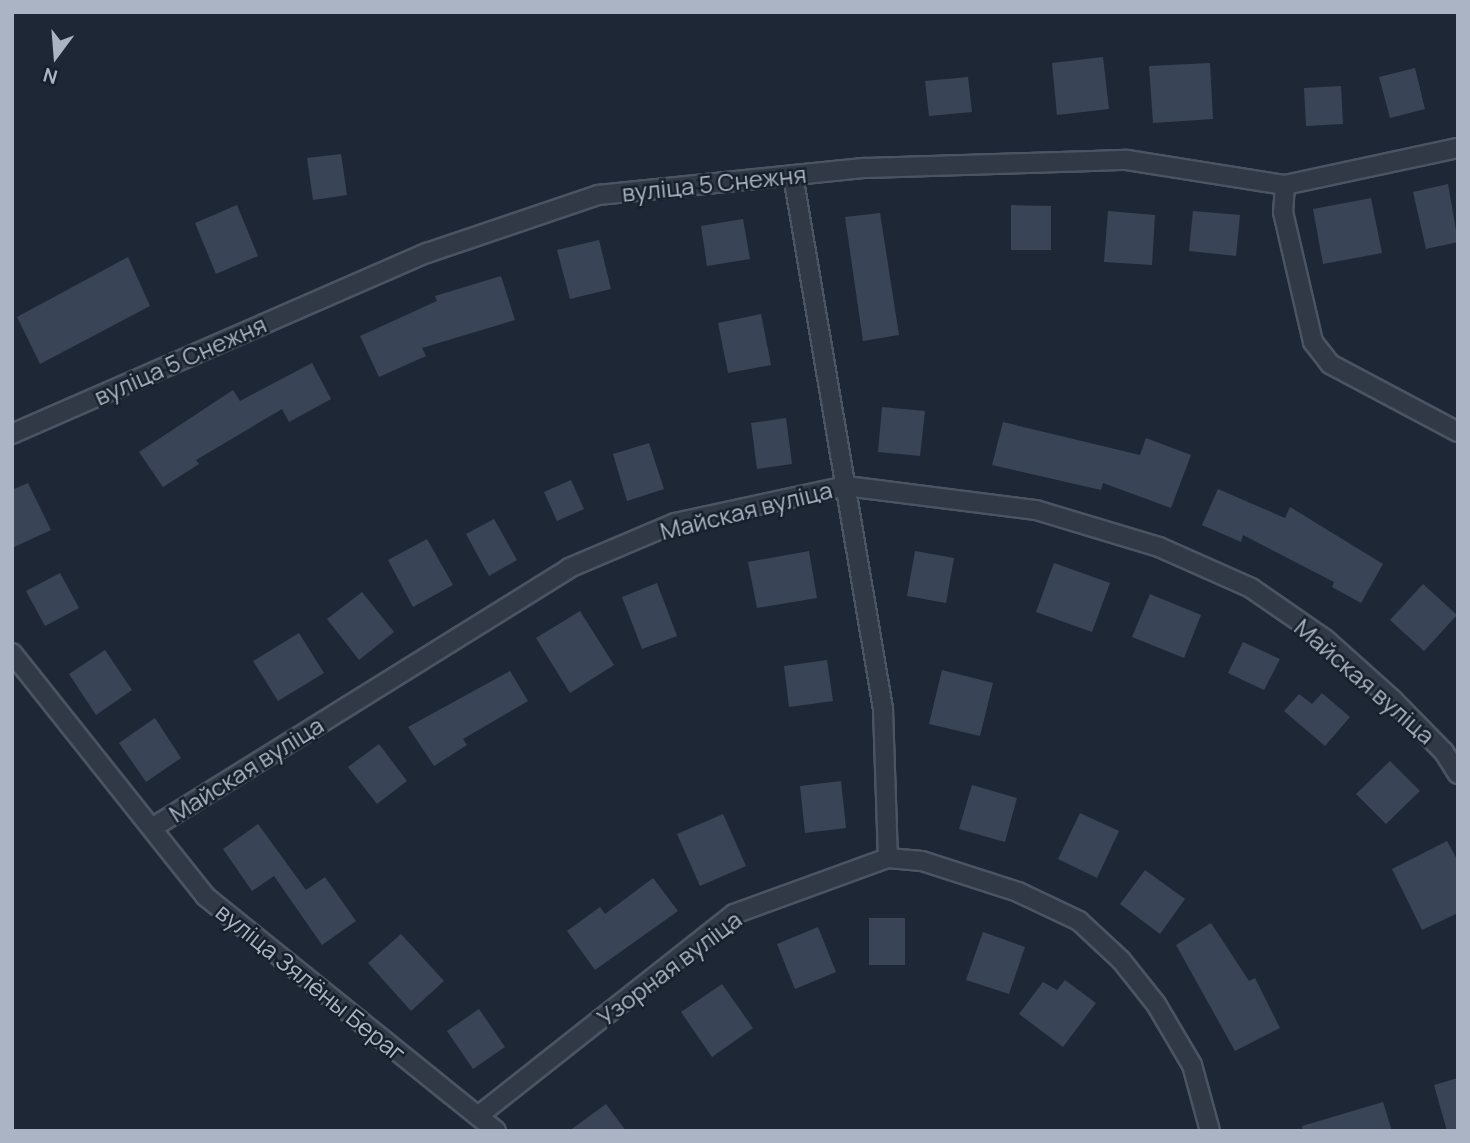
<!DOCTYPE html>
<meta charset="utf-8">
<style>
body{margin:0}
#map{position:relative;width:1470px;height:1143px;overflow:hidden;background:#1d2736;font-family:Manrope,sans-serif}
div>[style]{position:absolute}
.building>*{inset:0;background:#394557}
.roads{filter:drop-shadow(2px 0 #4b5462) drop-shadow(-2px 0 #4b5462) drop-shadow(0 2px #4b5462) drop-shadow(0 -2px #4b5462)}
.street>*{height:18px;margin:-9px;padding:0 9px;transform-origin:9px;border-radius:9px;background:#313947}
span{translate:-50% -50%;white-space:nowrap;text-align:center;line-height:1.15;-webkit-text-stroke:5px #171f2b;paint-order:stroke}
.street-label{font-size:24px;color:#aab4c4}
.frame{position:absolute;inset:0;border:14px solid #aab4c4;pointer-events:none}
.north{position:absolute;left:21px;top:21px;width:70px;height:70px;-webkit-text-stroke:5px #171f2b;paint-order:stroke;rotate:196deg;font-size:19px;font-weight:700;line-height:28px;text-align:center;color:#aab4c4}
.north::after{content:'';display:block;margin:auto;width:24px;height:32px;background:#aab4c4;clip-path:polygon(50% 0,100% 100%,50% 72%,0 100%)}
</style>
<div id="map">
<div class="building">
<div style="clip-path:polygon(1103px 57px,1109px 109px,1057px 115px,1052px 63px)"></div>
<div style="clip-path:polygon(1210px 63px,1213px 119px,1153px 123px,1149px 66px)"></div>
<div style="clip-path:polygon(1415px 68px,1425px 109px,1390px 118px,1379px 77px)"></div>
<div style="clip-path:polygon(968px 77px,972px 112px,929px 116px,925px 81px)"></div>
<div style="clip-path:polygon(1341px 86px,1343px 124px,1306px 126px,1304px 88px)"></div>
<div style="clip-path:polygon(341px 154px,347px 195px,313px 200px,307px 158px)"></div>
<div style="clip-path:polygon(1448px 184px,1458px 242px,1426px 249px,1413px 192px)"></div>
<div style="clip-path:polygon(1371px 198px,1382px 253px,1323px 264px,1313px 209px)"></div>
<div style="clip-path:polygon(237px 205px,258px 256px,216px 274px,195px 223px)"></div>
<div style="clip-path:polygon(1011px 205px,1051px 206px,1051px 250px,1011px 250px)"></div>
<div style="clip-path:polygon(1108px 211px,1155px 215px,1152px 265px,1104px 262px)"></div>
<div style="clip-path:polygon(1193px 211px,1240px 215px,1236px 256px,1189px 251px)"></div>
<div style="clip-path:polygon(880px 213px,899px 335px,863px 341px,845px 217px)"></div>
<div style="clip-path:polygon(743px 219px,750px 259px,707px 266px,701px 226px)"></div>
<div style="clip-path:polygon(599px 240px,611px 289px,570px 299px,557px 250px)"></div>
<div style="clip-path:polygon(128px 257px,150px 306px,40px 364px,17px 317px)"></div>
<div style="clip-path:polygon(501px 276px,515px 320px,422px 348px,426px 356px,379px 377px,360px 336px,437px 301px,435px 296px)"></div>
<div style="clip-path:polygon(761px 314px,771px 365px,728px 373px,718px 323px)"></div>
<div style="clip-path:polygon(312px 363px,331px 399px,289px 422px,282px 409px,196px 460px,199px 464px,163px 487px,139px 452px,233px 390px,240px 401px)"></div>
<div style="clip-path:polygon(882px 407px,925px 411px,920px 456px,878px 452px)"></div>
<div style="clip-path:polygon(786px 418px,792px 464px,757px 469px,751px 423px)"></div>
<div style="clip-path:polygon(1003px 422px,1140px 455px,1146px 438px,1191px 455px,1171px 508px,1103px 483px,1101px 490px,992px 465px)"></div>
<div style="clip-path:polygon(649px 443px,664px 489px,627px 501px,613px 454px)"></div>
<div style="clip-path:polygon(571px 480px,584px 509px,557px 521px,544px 492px)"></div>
<div style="clip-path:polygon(28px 483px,51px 530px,12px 548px,12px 490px)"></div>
<div style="clip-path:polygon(1218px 489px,1285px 518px,1290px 507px,1383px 564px,1361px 603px,1332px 587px,1334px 582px,1243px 535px,1241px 542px,1202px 525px)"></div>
<div style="clip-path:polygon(494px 519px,517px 560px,489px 576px,466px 534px)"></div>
<div style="clip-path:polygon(427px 539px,453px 585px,413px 607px,388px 560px)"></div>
<div style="clip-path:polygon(809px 551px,817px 598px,757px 608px,748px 562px)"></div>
<div style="clip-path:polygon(915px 551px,954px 558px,946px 603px,907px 596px)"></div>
<div style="clip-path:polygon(1054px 563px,1110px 583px,1092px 632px,1036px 612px)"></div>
<div style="clip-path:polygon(60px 573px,79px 608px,45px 626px,26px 591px)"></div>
<div style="clip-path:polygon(657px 583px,677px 636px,642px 649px,622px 597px)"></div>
<div style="clip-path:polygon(1423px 584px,1457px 615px,1424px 651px,1390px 620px)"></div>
<div style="clip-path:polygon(362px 592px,394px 632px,359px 660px,327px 619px)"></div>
<div style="clip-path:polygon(1150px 594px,1201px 615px,1184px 658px,1132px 637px)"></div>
<div style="clip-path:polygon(580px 611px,614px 665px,570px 693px,536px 638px)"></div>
<div style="clip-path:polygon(299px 633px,324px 673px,278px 701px,253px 661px)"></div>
<div style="clip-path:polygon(1243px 642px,1280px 659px,1264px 690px,1228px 673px)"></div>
<div style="clip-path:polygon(105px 650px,132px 690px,96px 715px,69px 674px)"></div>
<div style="clip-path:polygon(827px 660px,833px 701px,789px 707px,784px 666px)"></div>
<div style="clip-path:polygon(942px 670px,993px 683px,980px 736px,929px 724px)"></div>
<div style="clip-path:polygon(510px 671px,528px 701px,463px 739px,467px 745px,434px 766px,408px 727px)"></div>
<div style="clip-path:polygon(1322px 693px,1350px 717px,1325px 746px,1284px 711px,1299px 694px,1312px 704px)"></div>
<div style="clip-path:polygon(155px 718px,181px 758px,146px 782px,119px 743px)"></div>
<div style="clip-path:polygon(379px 744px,407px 781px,377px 804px,348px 767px)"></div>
<div style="clip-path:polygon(1390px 761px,1420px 791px,1386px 824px,1356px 794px)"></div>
<div style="clip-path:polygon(841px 781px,846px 828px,805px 833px,800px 786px)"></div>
<div style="clip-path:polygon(972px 785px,1017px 798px,1005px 842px,959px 829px)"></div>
<div style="clip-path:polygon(1080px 813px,1119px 831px,1097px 878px,1058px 859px)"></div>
<div style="clip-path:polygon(723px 814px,746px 866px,700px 886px,677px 834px)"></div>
<div style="clip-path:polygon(258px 824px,306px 890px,325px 877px,356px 921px,322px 945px,274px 876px,252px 891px,223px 849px)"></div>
<div style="clip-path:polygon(1447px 841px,1458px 861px,1458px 913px,1422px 930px,1392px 869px)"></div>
<div style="clip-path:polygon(1145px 870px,1185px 899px,1160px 934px,1120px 904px)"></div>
<div style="clip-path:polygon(653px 878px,678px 911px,595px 970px,567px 931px,600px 907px,605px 914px)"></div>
<div style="clip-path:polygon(869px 918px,905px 918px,905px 965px,869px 965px)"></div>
<div style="clip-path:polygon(1211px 923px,1249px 981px,1255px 978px,1280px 1028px,1235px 1051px,1176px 945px)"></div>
<div style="clip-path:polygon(818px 927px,836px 972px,795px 989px,777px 944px)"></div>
<div style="clip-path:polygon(983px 932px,1025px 947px,1009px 994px,966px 980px)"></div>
<div style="clip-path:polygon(401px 934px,444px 981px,411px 1011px,368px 963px)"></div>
<div style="clip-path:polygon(1065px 980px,1096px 1003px,1063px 1047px,1019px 1014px,1043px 982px,1057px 990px)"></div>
<div style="clip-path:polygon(722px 984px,753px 1028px,712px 1057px,681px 1012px)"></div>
<div style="clip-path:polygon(479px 1009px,505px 1047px,473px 1069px,447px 1031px)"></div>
<div style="clip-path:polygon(1458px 1078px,1458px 1131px,1447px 1131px,1434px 1085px)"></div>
<div style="clip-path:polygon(1383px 1102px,1392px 1131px,1303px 1131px,1302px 1126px)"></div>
<div style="clip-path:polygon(606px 1104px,626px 1131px,569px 1131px)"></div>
</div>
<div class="roads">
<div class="street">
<div style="left:793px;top:175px;width:542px;rotate:80.43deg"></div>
<div style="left:883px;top:709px;width:149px;rotate:88.1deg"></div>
<div style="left:1285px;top:185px;width:27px;rotate:94deg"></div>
<div style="left:1283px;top:212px;width:133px;rotate:77deg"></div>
<div style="left:1313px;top:342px;width:28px;rotate:52deg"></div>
<div style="left:1330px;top:364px;width:145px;rotate:28deg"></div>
<div style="left:12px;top:434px;width:453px;rotate:-23.6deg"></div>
<div style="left:427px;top:253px;width:181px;rotate:-18.7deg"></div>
<div style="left:598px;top:195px;width:269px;rotate:-5.8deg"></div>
<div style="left:866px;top:168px;width:261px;rotate:-1.8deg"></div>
<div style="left:1127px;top:160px;width:160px;rotate:9deg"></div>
<div style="left:1285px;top:185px;width:177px;rotate:-12.1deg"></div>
<div style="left:12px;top:653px;width:310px;rotate:51.5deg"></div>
<div style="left:205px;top:896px;width:374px;rotate:38.9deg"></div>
<div style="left:152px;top:828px;width:491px;rotate:-31.9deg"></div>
<div style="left:569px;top:568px;width:115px;rotate:-23deg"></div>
<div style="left:675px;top:523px;width:175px;rotate:-12.2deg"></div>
<div style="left:846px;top:486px;width:192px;rotate:7.2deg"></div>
<div style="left:1036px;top:510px;width:128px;rotate:16.7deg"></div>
<div style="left:1159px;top:547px;width:101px;rotate:24deg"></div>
<div style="left:1251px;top:588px;width:90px;rotate:34.6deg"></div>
<div style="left:1325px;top:639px;width:91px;rotate:41.9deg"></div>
<div style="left:1393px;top:700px;width:73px;rotate:45.6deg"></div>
<div style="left:1444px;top:752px;width:26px;rotate:58deg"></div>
<div style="left:478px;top:1116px;width:326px;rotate:-38.3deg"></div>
<div style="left:734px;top:914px;width:164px;rotate:-20deg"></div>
<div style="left:888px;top:858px;width:34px;rotate:5deg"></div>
<div style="left:922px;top:861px;width:101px;rotate:17.9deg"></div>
<div style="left:1018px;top:892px;width:68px;rotate:25.4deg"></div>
<div style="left:1079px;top:921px;width:57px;rotate:42.9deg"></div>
<div style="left:1121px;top:960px;width:56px;rotate:51.5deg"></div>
<div style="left:1156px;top:1004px;width:71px;rotate:59.5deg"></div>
<div style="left:1192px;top:1065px;width:68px;rotate:74.7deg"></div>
</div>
</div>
<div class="street-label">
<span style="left:714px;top:183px;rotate:-6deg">вуліца 5 Снежня</span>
<span style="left:180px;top:360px;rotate:-24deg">вуліца 5 Снежня</span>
<span style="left:746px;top:510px;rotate:-14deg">Майская вуліца</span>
<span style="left:1365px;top:681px;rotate:41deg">Майская вуліца</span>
<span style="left:246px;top:769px;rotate:-32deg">Майская вуліца</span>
<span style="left:669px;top:968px;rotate:-37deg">Узорная вуліца</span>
<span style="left:311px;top:982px;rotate:39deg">вуліца Зялёны Бераг</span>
</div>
<div class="frame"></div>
<div class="north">N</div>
</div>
